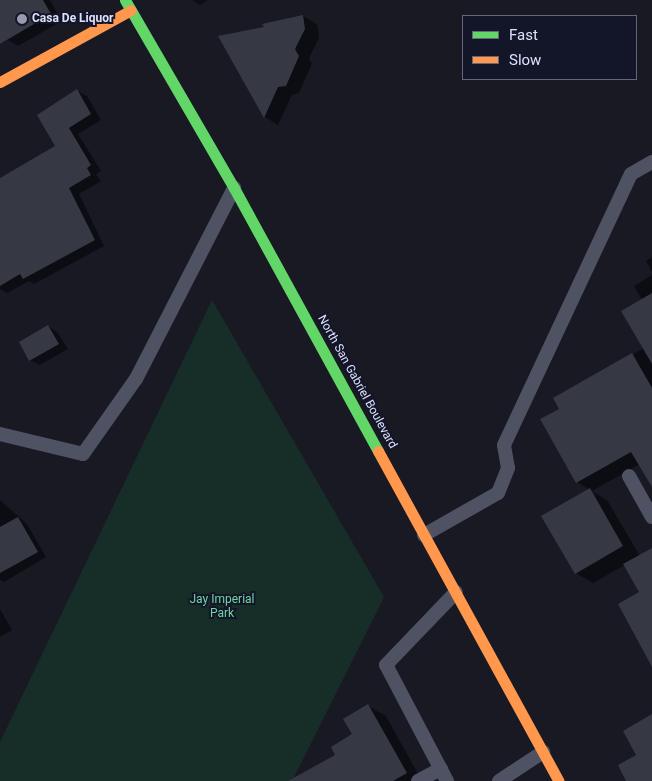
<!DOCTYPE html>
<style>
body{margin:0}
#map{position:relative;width:652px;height:781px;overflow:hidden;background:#181923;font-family:Roboto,sans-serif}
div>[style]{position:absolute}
.green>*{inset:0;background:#172e28}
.shadow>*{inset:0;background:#0007}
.building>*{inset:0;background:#363844}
.lane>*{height:14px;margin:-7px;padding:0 7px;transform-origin:7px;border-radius:7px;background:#4e5263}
.fast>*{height:11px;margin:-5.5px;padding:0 5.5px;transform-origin:5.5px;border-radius:5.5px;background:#63d668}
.slow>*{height:11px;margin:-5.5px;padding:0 5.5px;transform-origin:5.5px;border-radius:5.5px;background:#ff974d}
.dots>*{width:14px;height:14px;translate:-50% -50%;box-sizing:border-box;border:2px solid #131528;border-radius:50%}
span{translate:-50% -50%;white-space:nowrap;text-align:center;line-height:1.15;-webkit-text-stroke:4px #131528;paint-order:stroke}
.poi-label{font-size:12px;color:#dde1fb;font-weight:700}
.left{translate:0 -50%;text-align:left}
.street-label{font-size:12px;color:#dde1fb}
.park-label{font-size:12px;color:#6fd5a1}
.legend{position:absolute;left:462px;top:15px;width:175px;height:65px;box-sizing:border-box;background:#131528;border:1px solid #64677c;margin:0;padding:6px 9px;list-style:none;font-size:15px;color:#dde1fb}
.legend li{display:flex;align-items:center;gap:10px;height:25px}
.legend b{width:25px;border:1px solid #64677c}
</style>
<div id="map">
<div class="green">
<div style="clip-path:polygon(212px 300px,384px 597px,292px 781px,0 781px,0 742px)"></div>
</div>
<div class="shadow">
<div style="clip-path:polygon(0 0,50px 0,62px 21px,18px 46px,8px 40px,0 44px)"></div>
<div style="clip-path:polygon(192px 0,208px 0,200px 5px)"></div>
<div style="clip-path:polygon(303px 16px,317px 24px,319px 38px,309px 58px,312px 64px,299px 93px,292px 95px,278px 125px,265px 117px,220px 37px,266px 28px)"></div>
<div style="clip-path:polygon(77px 91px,87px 96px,101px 120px,78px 134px,101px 171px,96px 174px,101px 181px,79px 194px,104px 246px,34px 284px,29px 281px,7px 293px,0 289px,0 239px,57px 146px)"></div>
<div style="clip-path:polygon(652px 257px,652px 272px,646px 261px)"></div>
<div style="clip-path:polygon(652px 275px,652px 484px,640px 464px,592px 491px,607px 500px,640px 556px,652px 549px,652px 664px,641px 593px,625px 565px,593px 583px,576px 573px,590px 490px,577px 482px,542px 420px,561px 409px,554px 399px,644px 348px,642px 300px,634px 286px)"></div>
<div style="clip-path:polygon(48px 326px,57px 332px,68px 349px,40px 365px,30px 360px)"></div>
<div style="clip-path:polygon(0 500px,27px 524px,46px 557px,4px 582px,0 580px)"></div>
<div style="clip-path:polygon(0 609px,12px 630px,0 637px)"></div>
<div style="clip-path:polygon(368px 706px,386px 716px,422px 781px,311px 781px,354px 735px)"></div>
</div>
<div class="building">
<div style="clip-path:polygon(0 0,43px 0,51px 14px,0 44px)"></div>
<div style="clip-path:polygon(303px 15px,305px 29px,295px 49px,299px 56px,286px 86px,278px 87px,264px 118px,218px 36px,264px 27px,262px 24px)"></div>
<div style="clip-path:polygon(77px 89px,91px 114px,69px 128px,91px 165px,87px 168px,91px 175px,69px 188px,95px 240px,23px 279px,20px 274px,0 286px,0 178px,55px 146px,37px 115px)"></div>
<div style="clip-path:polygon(652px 293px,652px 364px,621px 311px)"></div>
<div style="clip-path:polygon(48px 325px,59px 344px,29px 361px,19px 342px)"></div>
<div style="clip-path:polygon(632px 353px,652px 388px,652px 487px,631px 452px,576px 483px,540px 419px,559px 409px,553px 398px)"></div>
<div style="clip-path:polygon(590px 488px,623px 546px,575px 574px,541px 516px)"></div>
<div style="clip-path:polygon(18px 517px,38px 552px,0 573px,0 527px)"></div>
<div style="clip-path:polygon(652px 548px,652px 667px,618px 604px,639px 592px,623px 564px)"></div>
<div style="clip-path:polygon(368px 704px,407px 773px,393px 781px,288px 781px,335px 755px,331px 747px,352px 734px,343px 719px)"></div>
<div style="clip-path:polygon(652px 714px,652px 781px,626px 781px,618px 765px,636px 755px,623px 731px)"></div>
</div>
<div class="lane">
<div style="left:0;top:434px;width:85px;rotate:13.5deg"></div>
<div style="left:83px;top:454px;width:92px;rotate:-54.8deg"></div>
<div style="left:136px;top:379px;width:215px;rotate:-62.8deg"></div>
<div style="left:629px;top:476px;width:47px;rotate:60.7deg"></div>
<div style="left:424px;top:535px;width:85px;rotate:-29.6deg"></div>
<div style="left:498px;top:493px;width:27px;rotate:-68deg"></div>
<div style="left:508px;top:468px;width:23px;rotate:-100deg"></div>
<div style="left:504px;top:445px;width:299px;rotate:-64.9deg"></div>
<div style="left:631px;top:174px;width:24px;rotate:-30deg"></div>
<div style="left:418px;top:781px;width:26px;rotate:-28deg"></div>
<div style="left:447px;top:781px;width:131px;rotate:-117.7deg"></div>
<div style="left:386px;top:665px;width:101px;rotate:-46.2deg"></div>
<div style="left:499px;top:781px;width:53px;rotate:-33.4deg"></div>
</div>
<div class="fast">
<div style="left:125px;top:0;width:217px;rotate:59.9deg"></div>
<div style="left:234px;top:188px;width:300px;rotate:61.3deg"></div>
</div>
<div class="slow">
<div style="left:0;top:82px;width:149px;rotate:-28.8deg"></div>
<div style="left:378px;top:451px;width:376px;rotate:61.3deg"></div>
</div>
<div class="dots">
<div style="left:22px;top:19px;background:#989baf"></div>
</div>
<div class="poi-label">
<span class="left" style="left:32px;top:19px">Casa De Liquor</span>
</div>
<div class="street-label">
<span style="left:357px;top:382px;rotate:61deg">North San Gabriel Boulevard</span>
</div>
<div class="park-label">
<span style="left:222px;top:607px">Jay Imperial<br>Park</span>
</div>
<ul class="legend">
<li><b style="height:6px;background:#63d668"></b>Fast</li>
<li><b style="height:6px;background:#ff974d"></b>Slow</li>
</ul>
</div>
